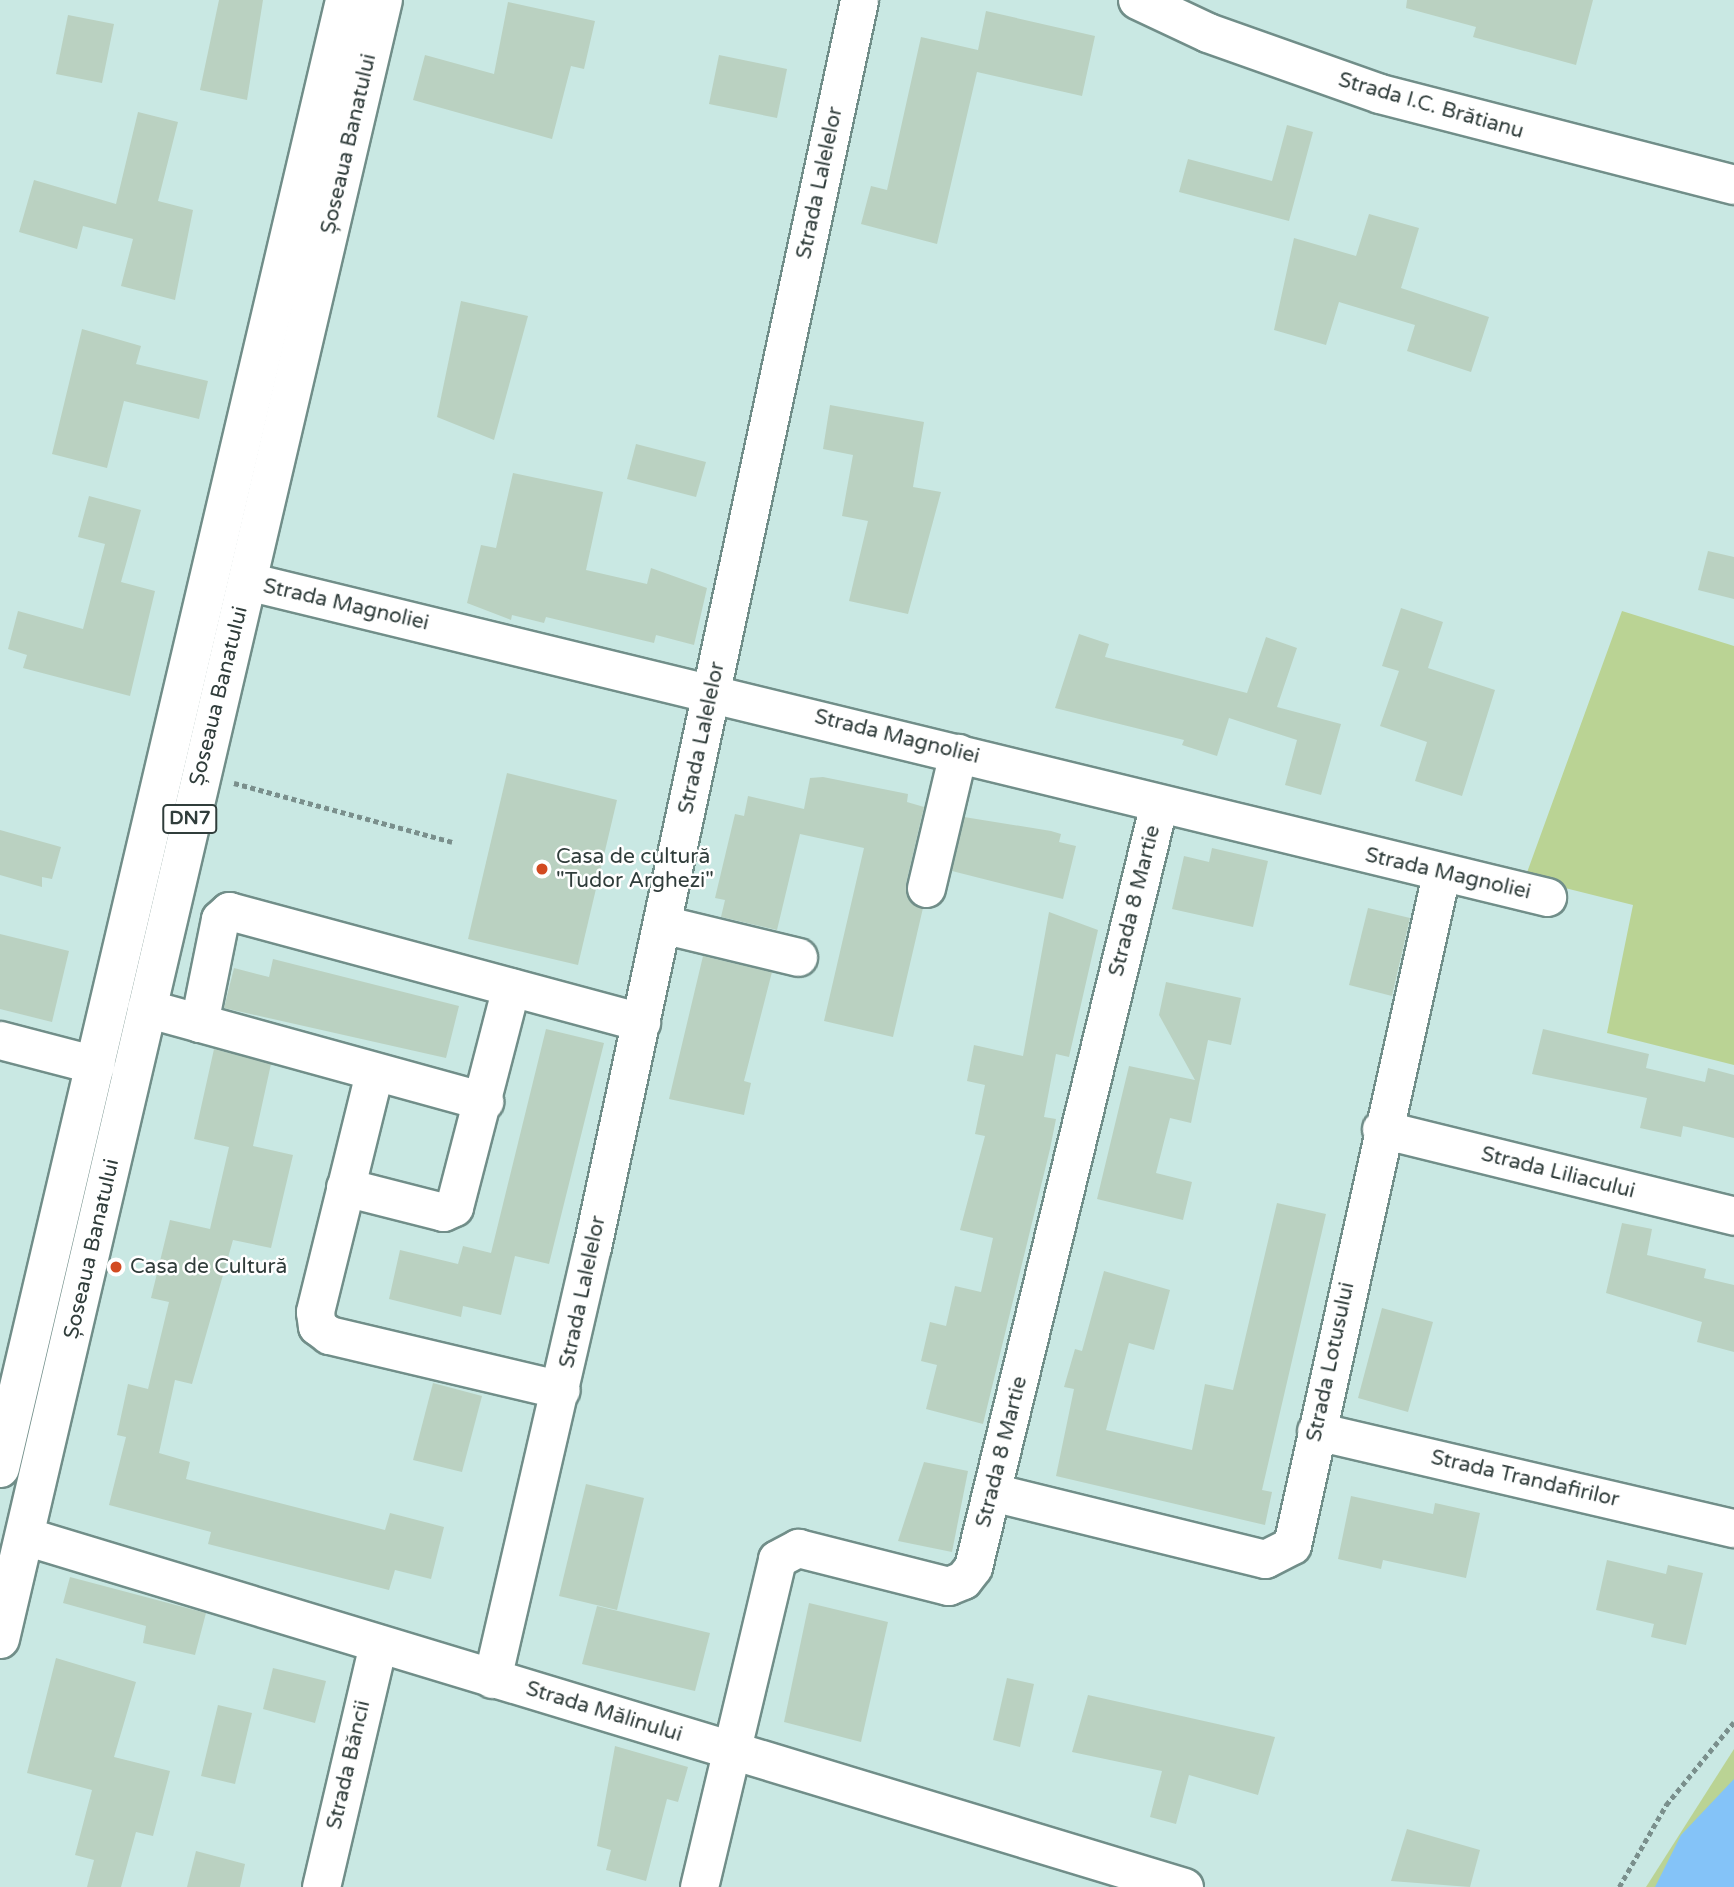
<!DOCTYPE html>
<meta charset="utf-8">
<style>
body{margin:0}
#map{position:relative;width:1734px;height:1887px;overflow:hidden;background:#c9e8e3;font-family:"Varela Round",sans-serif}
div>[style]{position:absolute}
.green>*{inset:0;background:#bad394}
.water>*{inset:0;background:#84c3f8}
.building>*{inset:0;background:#bad1c1}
.path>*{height:4.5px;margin-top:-2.25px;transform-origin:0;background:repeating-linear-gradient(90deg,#7a8f8c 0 5px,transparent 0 8.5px)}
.roads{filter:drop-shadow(2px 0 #718e89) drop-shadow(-2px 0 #718e89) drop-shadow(0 2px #718e89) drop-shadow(0 -2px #718e89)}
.minor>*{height:37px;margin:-18.5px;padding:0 18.5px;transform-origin:18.5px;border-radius:18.5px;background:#fff}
.major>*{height:38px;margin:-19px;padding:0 19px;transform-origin:19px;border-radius:19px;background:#fff}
.dots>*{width:19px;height:19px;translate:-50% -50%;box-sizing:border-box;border:4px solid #fff;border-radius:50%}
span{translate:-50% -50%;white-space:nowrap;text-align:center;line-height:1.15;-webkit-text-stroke:5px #fff;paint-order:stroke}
.shield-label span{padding:2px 5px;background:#fff;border:2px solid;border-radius:5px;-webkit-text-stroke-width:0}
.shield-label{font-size:19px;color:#303d3b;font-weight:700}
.street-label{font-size:21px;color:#303d3b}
.poi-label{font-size:21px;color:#303d3b}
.left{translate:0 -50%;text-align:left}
</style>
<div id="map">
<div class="green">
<div style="clip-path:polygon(1622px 611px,1734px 646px,1734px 1065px,1607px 1033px,1633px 905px,1525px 878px)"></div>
<div style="clip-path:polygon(1734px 1749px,1734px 1887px,1646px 1887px)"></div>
</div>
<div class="water">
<div style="clip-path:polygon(1734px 1779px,1734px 1887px,1655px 1887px,1681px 1835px)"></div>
</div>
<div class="building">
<div style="clip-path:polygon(219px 0,263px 0,247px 100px,200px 90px)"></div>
<div style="clip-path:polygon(1407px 0,1593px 0,1576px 65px,1473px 37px,1476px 27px,1406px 8px)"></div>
<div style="clip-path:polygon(508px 2px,595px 21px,584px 69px,571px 66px,552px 139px,413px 100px,425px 55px,494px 74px)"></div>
<div style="clip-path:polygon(986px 11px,1095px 36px,1082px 96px,977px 72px,937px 244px,861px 224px,871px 186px,887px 190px,921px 37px,978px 50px)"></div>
<div style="clip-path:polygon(68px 15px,114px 24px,102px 83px,56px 74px)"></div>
<div style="clip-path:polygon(719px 55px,787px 69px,777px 118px,709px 104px)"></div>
<div style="clip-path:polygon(138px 112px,178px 122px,158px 201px,193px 210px,175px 300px,121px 286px,133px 239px,83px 226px,77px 249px,19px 232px,34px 180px,116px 204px)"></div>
<div style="clip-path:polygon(1287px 125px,1313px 132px,1289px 221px,1179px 192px,1188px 159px,1272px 181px)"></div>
<div style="clip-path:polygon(1369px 214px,1419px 228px,1401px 288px,1489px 317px,1471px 372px,1407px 351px,1415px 325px,1339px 302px,1326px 345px,1274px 330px,1294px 238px,1356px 256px)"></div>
<div style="clip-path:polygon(461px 301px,528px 316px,494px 440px,437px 417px)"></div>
<div style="clip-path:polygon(82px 329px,141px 346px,136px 364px,208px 381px,199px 419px,124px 401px,107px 468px,52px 454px)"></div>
<div style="clip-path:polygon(830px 405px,924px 422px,913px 487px,941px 492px,908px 614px,849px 601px,868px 521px,842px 516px,853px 455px,823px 449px)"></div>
<div style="clip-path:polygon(636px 444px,706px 462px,696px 497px,627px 479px)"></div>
<div style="clip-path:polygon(513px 473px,603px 492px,586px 570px,647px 584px,651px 568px,707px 588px,694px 645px,656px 635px,654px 643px,546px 617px,544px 623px,512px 615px,511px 620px,467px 603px,481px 545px,496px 548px)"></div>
<div style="clip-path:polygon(89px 496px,141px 510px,121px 582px,155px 591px,130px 696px,23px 668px,27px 655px,8px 649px,18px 611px,83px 629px,105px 544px,78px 537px)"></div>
<div style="clip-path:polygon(1708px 551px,1734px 557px,1734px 599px,1698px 590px)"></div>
<div style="clip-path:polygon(1401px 608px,1443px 622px,1428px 668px,1495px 690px,1462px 796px,1415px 781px,1427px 742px,1380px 726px,1399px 671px,1382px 666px)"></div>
<div style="clip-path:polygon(1079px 634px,1109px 644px,1105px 657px,1247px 693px,1266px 637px,1297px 648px,1277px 707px,1341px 724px,1321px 795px,1285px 785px,1297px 740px,1229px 718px,1217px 756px,1182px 745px,1184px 740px,1055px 708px)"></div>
<div style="clip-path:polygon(507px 773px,617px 800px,578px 965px,468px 939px)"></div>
<div style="clip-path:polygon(823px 777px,908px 794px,907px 802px,924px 807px,906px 884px,911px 903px,923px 908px,893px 1037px,824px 1021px,864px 848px,800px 834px,777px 930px,721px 917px,725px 900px,715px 898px,735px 814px,744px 816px,748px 796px,804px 809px,810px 778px)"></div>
<div style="clip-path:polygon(964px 817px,1051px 831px,1061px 834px,1059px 842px,1076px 846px,1063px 899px,952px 871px)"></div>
<div style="clip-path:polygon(0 830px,61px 847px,52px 879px,42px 877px,42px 887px,0 875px)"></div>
<div style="clip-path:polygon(1212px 848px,1268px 861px,1253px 927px,1172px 909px,1184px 856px,1209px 862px)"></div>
<div style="clip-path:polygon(1368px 908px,1410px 918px,1392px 996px,1349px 985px)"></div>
<div style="clip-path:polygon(1049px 912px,1098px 930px,1069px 1057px,1056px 1054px,1044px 1117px,1056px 1119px,1050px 1149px,983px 1424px,926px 1409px,937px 1365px,921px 1361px,930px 1322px,946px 1326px,955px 1286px,981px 1292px,993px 1238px,960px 1230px,985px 1136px,975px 1134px,985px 1085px,967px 1081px,974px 1045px,1023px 1056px)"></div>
<div style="clip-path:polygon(0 934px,69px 951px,52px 1022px,0 1009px)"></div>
<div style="clip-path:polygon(703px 956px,772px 972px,744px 1081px,751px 1083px,744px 1115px,669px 1099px)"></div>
<div style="clip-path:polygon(273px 959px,459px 1006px,446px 1058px,224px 1008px,234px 968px,269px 977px)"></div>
<div style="clip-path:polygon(1166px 982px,1241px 998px,1231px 1045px,1208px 1040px,1191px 1123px,1170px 1118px,1156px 1173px,1192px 1182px,1183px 1220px,1097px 1199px,1129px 1066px,1195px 1080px,1159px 1015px)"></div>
<div style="clip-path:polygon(546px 1029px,604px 1043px,549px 1264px,515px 1256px,501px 1315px,463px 1306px,461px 1317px,389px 1299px,400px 1250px,458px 1264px,463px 1246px,491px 1253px)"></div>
<div style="clip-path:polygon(1543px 1029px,1649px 1054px,1646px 1068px,1705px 1082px,1708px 1068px,1734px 1075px,1734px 1138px,1683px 1126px,1681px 1137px,1640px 1128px,1647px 1098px,1532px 1074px)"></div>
<div style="clip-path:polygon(214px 1049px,271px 1064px,253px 1146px,293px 1155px,271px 1248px,233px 1240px,192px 1384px,175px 1380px,159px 1453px,190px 1462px,186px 1479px,385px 1530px,390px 1513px,444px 1527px,431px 1579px,395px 1570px,389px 1590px,208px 1544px,211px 1532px,109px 1505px,126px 1437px,117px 1435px,128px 1384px,148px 1389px,169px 1302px,151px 1298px,170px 1220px,210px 1229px,229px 1147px,194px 1139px)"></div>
<div style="clip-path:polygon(1277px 1203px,1326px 1214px,1262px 1490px,1272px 1492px,1265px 1525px,1056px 1476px,1074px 1389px,1064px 1387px,1075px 1349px,1082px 1351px,1104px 1271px,1170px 1290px,1154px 1350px,1129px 1343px,1106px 1430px,1192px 1450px,1205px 1384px,1233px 1390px)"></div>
<div style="clip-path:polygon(1622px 1223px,1652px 1229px,1647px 1255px,1706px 1269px,1704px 1278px,1734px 1285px,1734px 1352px,1697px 1342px,1702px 1322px,1606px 1293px)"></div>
<div style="clip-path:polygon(1382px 1308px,1433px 1322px,1408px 1412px,1358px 1398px)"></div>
<div style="clip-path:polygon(433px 1383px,482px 1396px,462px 1472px,413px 1460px)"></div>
<div style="clip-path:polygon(924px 1462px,968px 1471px,952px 1552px,898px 1541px)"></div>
<div style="clip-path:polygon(586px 1484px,644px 1498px,617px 1610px,559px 1596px)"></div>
<div style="clip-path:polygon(1351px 1496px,1433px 1514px,1435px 1503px,1480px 1513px,1466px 1578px,1383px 1560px,1381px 1569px,1338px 1559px)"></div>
<div style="clip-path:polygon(1607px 1560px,1666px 1574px,1668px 1565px,1703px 1573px,1686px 1645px,1651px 1637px,1654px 1624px,1596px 1610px)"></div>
<div style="clip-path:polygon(70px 1577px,206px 1613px,195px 1655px,143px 1643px,146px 1626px,63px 1603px)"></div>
<div style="clip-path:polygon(809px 1603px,888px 1622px,861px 1742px,784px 1722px)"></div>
<div style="clip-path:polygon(597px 1606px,710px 1633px,695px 1691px,582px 1664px)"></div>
<div style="clip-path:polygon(56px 1658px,136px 1682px,114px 1757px,170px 1771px,153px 1836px,136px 1832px,121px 1887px,87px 1887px,94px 1860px,75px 1855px,92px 1790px,27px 1773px)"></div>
<div style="clip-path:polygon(273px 1668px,326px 1681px,315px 1723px,263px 1709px)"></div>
<div style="clip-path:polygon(1007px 1678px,1034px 1684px,1020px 1747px,993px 1740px)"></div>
<div style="clip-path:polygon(1088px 1695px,1275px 1737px,1258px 1795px,1189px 1775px,1176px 1824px,1150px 1817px,1162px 1771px,1072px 1752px)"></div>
<div style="clip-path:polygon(218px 1705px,252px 1713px,235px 1784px,201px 1776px)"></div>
<div style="clip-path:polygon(615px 1746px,688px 1767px,678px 1802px,667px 1799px,646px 1881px,606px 1870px,611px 1850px,597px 1846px)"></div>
<div style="clip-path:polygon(1407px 1829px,1480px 1850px,1470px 1887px,1391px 1881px)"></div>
<div style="clip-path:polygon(196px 1851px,245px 1864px,240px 1887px,187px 1887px)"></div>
</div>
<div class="path">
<div style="left:234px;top:783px;width:226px;rotate:15.1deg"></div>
<div style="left:1619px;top:1887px;width:95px;rotate:-60.2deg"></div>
<div style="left:1666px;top:1805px;width:107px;rotate:-50.7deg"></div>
</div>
<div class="roads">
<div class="minor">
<div style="left:247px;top:581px;width:1338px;rotate:13.66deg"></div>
<div style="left:926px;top:888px;width:139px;rotate:-76.7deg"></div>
<div style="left:662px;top:924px;width:140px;rotate:13.6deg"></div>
<div style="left:146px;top:1008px;width:351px;rotate:15.4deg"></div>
<div style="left:199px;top:1023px;width:106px;rotate:-78.6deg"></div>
<div style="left:220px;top:919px;width:12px;rotate:-42deg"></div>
<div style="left:229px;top:911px;width:427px;rotate:15.1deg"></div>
<div style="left:0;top:1040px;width:99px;rotate:14.6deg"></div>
<div style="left:374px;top:1073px;width:246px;rotate:103.9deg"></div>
<div style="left:315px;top:1312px;width:14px;rotate:82deg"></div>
<div style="left:317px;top:1326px;width:15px;rotate:37deg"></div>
<div style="left:329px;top:1335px;width:238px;rotate:13.3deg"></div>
<div style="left:1381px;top:1129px;width:364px;rotate:13.8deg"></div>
<div style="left:345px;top:1187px;width:101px;rotate:14.3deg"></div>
<div style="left:443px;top:1212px;width:12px;rotate:-24deg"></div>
<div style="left:454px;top:1207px;width:227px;rotate:-75.5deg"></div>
<div style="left:1316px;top:1431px;width:429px;rotate:13.1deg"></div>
<div style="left:992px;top:1492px;width:281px;rotate:13.8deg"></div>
<div style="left:1265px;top:1559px;width:30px;rotate:-27deg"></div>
<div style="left:1292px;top:1545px;width:687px;rotate:-77.48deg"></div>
<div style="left:25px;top:1536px;width:1211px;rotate:16.85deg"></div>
<div style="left:492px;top:1679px;width:443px;rotate:-77deg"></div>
<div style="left:592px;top:1247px;width:1275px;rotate:-77.91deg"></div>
<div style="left:321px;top:1887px;width:250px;rotate:-76.8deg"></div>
<div style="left:699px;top:1887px;width:337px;rotate:-76.6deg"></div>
<div style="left:777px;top:1559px;width:24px;rotate:-28deg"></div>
<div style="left:798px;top:1548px;width:155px;rotate:14.2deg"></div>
<div style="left:948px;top:1586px;width:16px;rotate:-22deg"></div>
<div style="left:963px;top:1580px;width:16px;rotate:-52deg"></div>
<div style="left:973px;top:1567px;width:786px;rotate:-76.32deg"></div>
</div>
<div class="major">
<div style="left:1138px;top:0;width:77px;rotate:25.2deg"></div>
<div style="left:1208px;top:33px;width:182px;rotate:19.5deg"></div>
<div style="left:1380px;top:94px;width:366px;rotate:14.4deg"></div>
<div style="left:0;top:1468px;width:1508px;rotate:-76.77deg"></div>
<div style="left:0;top:1639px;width:1683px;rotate:-76.85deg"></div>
</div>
</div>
<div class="dots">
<div style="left:542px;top:869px;background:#d24a21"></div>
<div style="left:116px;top:1267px;background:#d24a21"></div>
</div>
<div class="shield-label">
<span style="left:190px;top:819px">DN7</span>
</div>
<div class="street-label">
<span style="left:1431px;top:106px;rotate:16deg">Strada I.C. Brătianu</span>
<span style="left:349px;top:144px;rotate:-77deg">Șoseaua Banatului</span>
<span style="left:820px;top:183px;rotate:-78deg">Strada Lalelelor</span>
<span style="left:346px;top:605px;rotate:13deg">Strada Magnoliei</span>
<span style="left:219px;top:696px;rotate:-76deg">Șoseaua Banatului</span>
<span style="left:897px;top:737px;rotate:14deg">Strada Magnoliei</span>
<span style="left:702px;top:738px;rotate:-78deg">Strada Lalelelor</span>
<span style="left:1448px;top:874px;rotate:13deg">Strada Magnoliei</span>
<span style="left:1135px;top:901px;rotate:-76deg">Strada 8 Martie</span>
<span style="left:1558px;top:1173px;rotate:14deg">Strada Liliacului</span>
<span style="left:92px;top:1249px;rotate:-77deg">Șoseaua Banatului</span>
<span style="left:583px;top:1292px;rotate:-78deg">Strada Lalelelor</span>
<span style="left:1331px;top:1362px;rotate:-78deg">Strada Lotusului</span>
<span style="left:1002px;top:1452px;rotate:-76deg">Strada 8 Martie</span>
<span style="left:1525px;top:1479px;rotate:13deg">Strada Trandafirilor</span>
<span style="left:604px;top:1712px;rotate:17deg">Strada Mălinului</span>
<span style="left:349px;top:1765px;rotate:-77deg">Strada Băncii</span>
</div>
<div class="poi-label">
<span class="left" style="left:556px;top:869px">Casa de cultură<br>"Tudor Arghezi"</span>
<span class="left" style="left:130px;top:1267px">Casa de Cultură</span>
</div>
</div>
